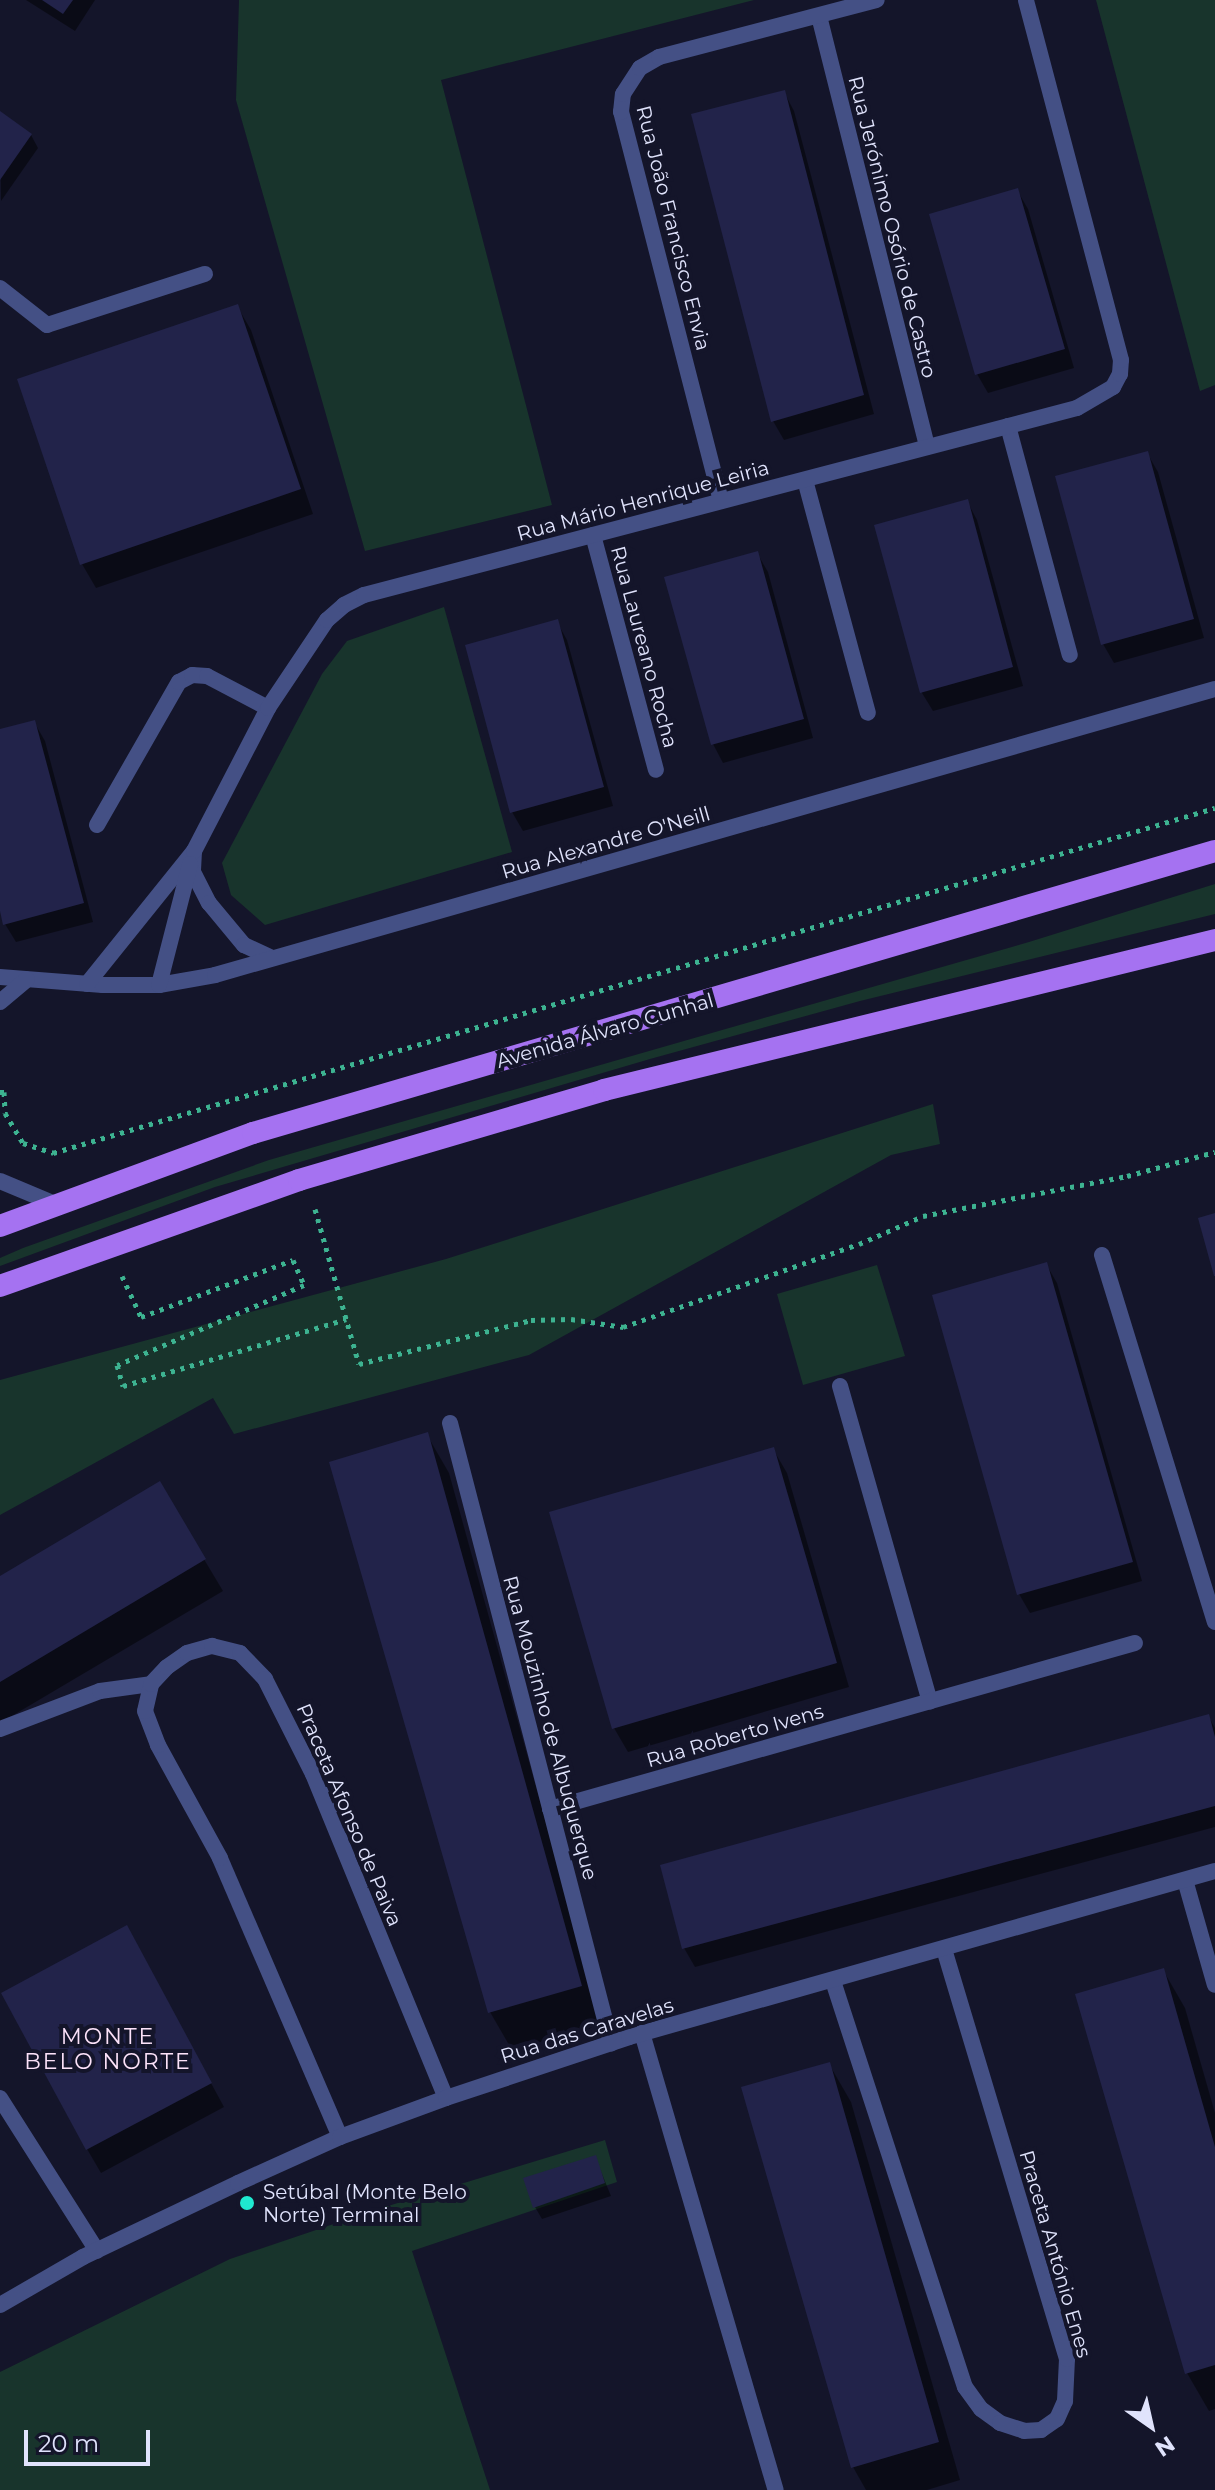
<!DOCTYPE html>
<meta charset="utf-8">
<style>
body{margin:0}
#map{position:relative;width:1215px;height:2490px;overflow:hidden;background:#14152a;font-family:Montserrat,sans-serif}
div>[style]{position:absolute}
.green>*{inset:0;background:#18342c}
.shadow>*{inset:0;background:#0007}
.building>*{inset:0;background:#22234a}
.path>*{height:5px;margin-top:-2.5px;transform-origin:0;background:repeating-linear-gradient(90deg,#3db391 0 4px,transparent 0 10px)}
.service>*{height:16px;margin:-8px;padding:0 8px;transform-origin:8px;border-radius:8px;background:#445085}
.minor>*{height:16px;margin:-8px;padding:0 8px;transform-origin:8px;border-radius:8px;background:#445085}
.primary>*{height:22px;margin:-11px;padding:0 11px;transform-origin:11px;border-radius:11px;background:#a572f1}
.dots>*{width:22px;height:22px;translate:-50% -50%;box-sizing:border-box;border:4px solid #14152a;border-radius:50%}
span{translate:-50% -50%;white-space:nowrap;text-align:center;line-height:1.15;-webkit-text-stroke:8px #14152a;paint-order:stroke}
.street-label{font-size:20px;color:#e0e3fc}
.poi-label{font-size:20px;color:#e0e3fc}
.left{translate:0 -50%;text-align:left}
.neighbourhood-label{font-size:22px;color:#fce2f9;letter-spacing:2px}
.north{position:absolute;left:1111px;top:2386px;width:80px;height:80px;-webkit-text-stroke:6px #14152a;paint-order:stroke;rotate:146deg;font-size:22px;font-weight:700;line-height:32px;text-align:center;color:#e0e3fc}
.north::after{content:'';display:block;margin:auto;width:28px;height:36px;background:#e0e3fc;clip-path:polygon(50% 0,100% 100%,50% 72%,0 100%)}
.scale{position:absolute;left:24px;top:2430px;width:126px;height:36px;box-sizing:border-box;border:4px solid #e0e3fc;border-top:0;padding-left:10px;font-size:24px;line-height:28px;white-space:nowrap;color:#e0e3fc;-webkit-text-stroke:6px #14152a;paint-order:stroke}
</style>
<div id="map">
<div class="green">
<div style="clip-path:polygon(239px 0,754px 0,441px 80px,552px 505px,365px 551px,236px 100px)"></div>
<div style="clip-path:polygon(1096px 0,1215px 0,1215px 385px,1200px 391px)"></div>
<div style="clip-path:polygon(444px 607px,512px 852px,265px 925px,231px 895px,222px 863px,322px 674px,347px 641px)"></div>
<div style="clip-path:polygon(1215px 884px,1215px 914px,860px 1001px,650px 1059px,215px 1187px,0 1266px,0 1258px,23px 1248px,269px 1160px,1029px 942px)"></div>
<div style="clip-path:polygon(933px 1104px,940px 1144px,891px 1155px,529px 1355px,234px 1434px,213px 1398px,0 1515px,0 1380px,446px 1259px)"></div>
<div style="clip-path:polygon(877px 1265px,905px 1356px,803px 1385px,777px 1294px)"></div>
<div style="clip-path:polygon(605px 2140px,617px 2182px,412px 2251px,490px 2490px,0 2490px,0 2372px,230px 2259px,378px 2209px)"></div>
</div>
<div class="shadow">
<div style="clip-path:polygon(26px 0,95px 0,75px 31px)"></div>
<div style="clip-path:polygon(784px 92px,794px 111px,874px 414px,784px 440px,773px 421px)"></div>
<div style="clip-path:polygon(0 114px,31px 135px,38px 148px,1px 201px)"></div>
<div style="clip-path:polygon(1017px 190px,1028px 209px,1074px 368px,988px 393px,977px 374px)"></div>
<div style="clip-path:polygon(237px 306px,251px 330px,313px 514px,96px 588px,82px 564px)"></div>
<div style="clip-path:polygon(1147px 453px,1158px 472px,1204px 638px,1114px 663px,1103px 644px)"></div>
<div style="clip-path:polygon(967px 501px,977px 520px,1023px 686px,933px 711px,922px 693px,877px 526px)"></div>
<div style="clip-path:polygon(757px 553px,768px 572px,813px 738px,723px 763px,713px 744px)"></div>
<div style="clip-path:polygon(557px 622px,567px 640px,613px 806px,523px 831px,512px 812px,467px 646px)"></div>
<div style="clip-path:polygon(34px 722px,45px 741px,93px 922px,16px 942px,5px 924px,0 903px,0 731px)"></div>
<div style="clip-path:polygon(1046px 1264px,1057px 1283px,1142px 1581px,1030px 1613px,1019px 1594px)"></div>
<div style="clip-path:polygon(427px 1435px,449px 1473px,602px 2025px,512px 2050px,490px 2012px)"></div>
<div style="clip-path:polygon(773px 1449px,787px 1473px,849px 1687px,628px 1752px,614px 1728px)"></div>
<div style="clip-path:polygon(159px 1484px,223px 1591px,0 1723px,0 1577px)"></div>
<div style="clip-path:polygon(1208px 1716px,1215px 1728px,1215px 1827px,695px 1967px,684px 1948px)"></div>
<div style="clip-path:polygon(140px 1952px,224px 2107px,101px 2173px,87px 2149px)"></div>
<div style="clip-path:polygon(1163px 1970px,1185px 2008px,1215px 2113px,1215px 2409px,1209px 2411px,1187px 2373px)"></div>
<div style="clip-path:polygon(829px 2064px,851px 2102px,960px 2480px,927px 2490px,866px 2490px,853px 2467px)"></div>
<div style="clip-path:polygon(595px 2157px,611px 2196px,542px 2219px,535px 2207px)"></div>
</div>
<div class="building">
<div style="clip-path:polygon(42px 0,73px 0,63px 14px)"></div>
<div style="clip-path:polygon(785px 90px,864px 395px,771px 422px,691px 114px)"></div>
<div style="clip-path:polygon(0 111px,32px 134px,0 180px)"></div>
<div style="clip-path:polygon(1018px 188px,1065px 349px,975px 375px,929px 214px)"></div>
<div style="clip-path:polygon(238px 304px,301px 489px,80px 565px,17px 379px)"></div>
<div style="clip-path:polygon(1148px 451px,1194px 619px,1101px 645px,1055px 476px)"></div>
<div style="clip-path:polygon(968px 499px,1013px 667px,920px 693px,874px 525px)"></div>
<div style="clip-path:polygon(758px 551px,804px 719px,711px 745px,664px 577px)"></div>
<div style="clip-path:polygon(558px 619px,604px 787px,510px 813px,465px 645px)"></div>
<div style="clip-path:polygon(35px 720px,84px 903px,3px 925px,0 911px,0 729px)"></div>
<div style="clip-path:polygon(1215px 1213px,1215px 1276px,1214px 1276px,1198px 1218px)"></div>
<div style="clip-path:polygon(1047px 1262px,1133px 1562px,1017px 1595px,932px 1295px)"></div>
<div style="clip-path:polygon(428px 1432px,582px 1986px,488px 2013px,329px 1462px)"></div>
<div style="clip-path:polygon(774px 1447px,837px 1663px,612px 1729px,549px 1512px)"></div>
<div style="clip-path:polygon(160px 1481px,206px 1559px,0 1682px,0 1576px)"></div>
<div style="clip-path:polygon(1209px 1714px,1215px 1737px,1215px 1806px,682px 1949px,660px 1865px)"></div>
<div style="clip-path:polygon(127px 1925px,212px 2083px,86px 2150px,1px 1993px)"></div>
<div style="clip-path:polygon(1164px 1968px,1215px 2147px,1215px 2365px,1185px 2374px,1075px 1994px)"></div>
<div style="clip-path:polygon(830px 2062px,939px 2442px,851px 2468px,741px 2087px)"></div>
<div style="clip-path:polygon(596px 2155px,605px 2183px,533px 2208px,523px 2178px)"></div>
</div>
<div class="path">
<div style="left:0;top:1092px;width:4px"></div>
<div style="left:4px;top:1092px;width:21px;rotate:87deg"></div>
<div style="left:5px;top:1113px;width:35px;rotate:59deg"></div>
<div style="left:23px;top:1143px;width:32px;rotate:18deg"></div>
<div style="left:53px;top:1153px;width:1212px;rotate:-16.54deg"></div>
<div style="left:315px;top:1209px;width:161px;rotate:74.2deg"></div>
<div style="left:359px;top:1364px;width:178px;rotate:-14.3deg"></div>
<div style="left:531px;top:1320px;width:40px;rotate:-1.4deg"></div>
<div style="left:571px;top:1319px;width:53px;rotate:8.7deg"></div>
<div style="left:623px;top:1327px;width:250px;rotate:-19.4deg"></div>
<div style="left:859px;top:1244px;width:70px;rotate:-23.6deg"></div>
<div style="left:923px;top:1216px;width:208px;rotate:-11.1deg"></div>
<div style="left:1127px;top:1176px;width:91px;rotate:-15.3deg"></div>
<div style="left:122px;top:1276px;width:45px;rotate:65.1deg"></div>
<div style="left:141px;top:1317px;width:162px;rotate:-20.6deg"></div>
<div style="left:293px;top:1260px;width:27px;rotate:66deg"></div>
<div style="left:304px;top:1285px;width:203px;rotate:156.8deg"></div>
<div style="left:117px;top:1365px;width:22px;rotate:74deg"></div>
<div style="left:123px;top:1386px;width:233px;rotate:-16.7deg"></div>
</div>
<div class="service">
<div style="left:0;top:288px;width:60px;rotate:38.2deg"></div>
<div style="left:47px;top:325px;width:166px;rotate:-17.9deg"></div>
</div>
<div class="minor">
<div style="left:819px;top:16px;width:444px;rotate:75.9deg"></div>
<div style="left:1008px;top:426px;width:237px;rotate:74.9deg"></div>
<div style="left:805px;top:480px;width:241px;rotate:74.9deg"></div>
<div style="left:721px;top:501px;width:402px;rotate:-104.4deg"></div>
<div style="left:621px;top:112px;width:18px;rotate:-84deg"></div>
<div style="left:623px;top:94px;width:31px;rotate:-57deg"></div>
<div style="left:640px;top:68px;width:22px;rotate:-30deg"></div>
<div style="left:659px;top:57px;width:225px;rotate:-14.7deg"></div>
<div style="left:593px;top:535px;width:243px;rotate:75deg"></div>
<div style="left:97px;top:825px;width:165px;rotate:-60.2deg"></div>
<div style="left:179px;top:682px;width:15px;rotate:-28deg"></div>
<div style="left:192px;top:675px;width:15px;rotate:4deg"></div>
<div style="left:207px;top:676px;width:69px;rotate:27.7deg"></div>
<div style="left:194px;top:851px;width:21px;rotate:93deg"></div>
<div style="left:193px;top:872px;width:35px;rotate:63deg"></div>
<div style="left:209px;top:903px;width:55px;rotate:50.2deg"></div>
<div style="left:244px;top:945px;width:31px;rotate:25deg"></div>
<div style="left:0;top:977px;width:103px;rotate:4.4deg"></div>
<div style="left:103px;top:985px;width:56px"></div>
<div style="left:159px;top:985px;width:57px;rotate:-10.1deg"></div>
<div style="left:215px;top:975px;width:1040px;rotate:-15.96deg"></div>
<div style="left:87px;top:984px;width:171px;rotate:-51.2deg"></div>
<div style="left:194px;top:851px;width:161px;rotate:-62.6deg"></div>
<div style="left:268px;top:708px;width:106px;rotate:-56.2deg"></div>
<div style="left:327px;top:620px;width:23px;rotate:-41deg"></div>
<div style="left:344px;top:605px;width:22px;rotate:-27deg"></div>
<div style="left:364px;top:595px;width:737px;rotate:-14.7deg"></div>
<div style="left:1077px;top:408px;width:42px;rotate:-30.3deg"></div>
<div style="left:1113px;top:387px;width:15px;rotate:-62deg"></div>
<div style="left:1120px;top:374px;width:14px;rotate:-86deg"></div>
<div style="left:1121px;top:360px;width:372px;rotate:-104.8deg"></div>
<div style="left:159px;top:985px;width:125px;rotate:-75.6deg"></div>
<div style="left:0;top:1002px;width:35px;rotate:-40deg"></div>
<div style="left:0;top:1181px;width:60px;rotate:22.7deg"></div>
<div style="left:1102px;top:1255px;width:384px;rotate:72.9deg"></div>
<div style="left:840px;top:1386px;width:328px;rotate:74.1deg"></div>
<div style="left:450px;top:1423px;width:641px;rotate:75.44deg"></div>
<div style="left:0;top:1729px;width:107px;rotate:-20.8deg"></div>
<div style="left:100px;top:1691px;width:51px;rotate:-7.8deg"></div>
<div style="left:550px;top:1809px;width:608px;rotate:-15.84deg"></div>
<div style="left:1185px;top:1880px;width:109px;rotate:74.1deg"></div>
<div style="left:833px;top:1981px;width:427px;rotate:72deg"></div>
<div style="left:965px;top:2387px;width:27px;rotate:54deg"></div>
<div style="left:981px;top:2409px;width:24px;rotate:36deg"></div>
<div style="left:1000px;top:2423px;width:25px;rotate:18deg"></div>
<div style="left:1024px;top:2431px;width:17px;rotate:-3deg"></div>
<div style="left:1041px;top:2430px;width:19px;rotate:-35deg"></div>
<div style="left:1057px;top:2419px;width:20px;rotate:-66deg"></div>
<div style="left:1065px;top:2401px;width:42px;rotate:-87.3deg"></div>
<div style="left:1067px;top:2359px;width:428px;rotate:-106.7deg"></div>
<div style="left:642px;top:2033px;width:476px;rotate:73.7deg"></div>
<div style="left:0;top:2098px;width:181px;rotate:57.6deg"></div>
<div style="left:340px;top:2137px;width:304px;rotate:-113.3deg"></div>
<div style="left:220px;top:1858px;width:129px;rotate:-118.8deg"></div>
<div style="left:158px;top:1745px;width:36px;rotate:-111deg"></div>
<div style="left:145px;top:1711px;width:28px;rotate:-77deg"></div>
<div style="left:151px;top:1684px;width:23px;rotate:-47deg"></div>
<div style="left:167px;top:1667px;width:24px;rotate:-35deg"></div>
<div style="left:187px;top:1653px;width:26px;rotate:-16deg"></div>
<div style="left:212px;top:1646px;width:29px;rotate:14deg"></div>
<div style="left:240px;top:1653px;width:36px;rotate:46deg"></div>
<div style="left:265px;top:1679px;width:106px;rotate:63.2deg"></div>
<div style="left:313px;top:1774px;width:350px;rotate:67.7deg"></div>
<div style="left:0;top:2305px;width:96px;rotate:-30deg"></div>
<div style="left:83px;top:2257px;width:172px;rotate:-25.5deg"></div>
<div style="left:238px;top:2183px;width:112px;rotate:-24.3deg"></div>
<div style="left:340px;top:2137px;width:113px;rotate:-20.2deg"></div>
<div style="left:446px;top:2098px;width:193px;rotate:-18.4deg"></div>
<div style="left:629px;top:2037px;width:609px;rotate:-15.82deg"></div>
</div>
<div class="primary">
<div style="left:0;top:1226px;width:270px;rotate:-20.2deg"></div>
<div style="left:253px;top:1133px;width:1002px;rotate:-16.34deg"></div>
<div style="left:0;top:1286px;width:317px;rotate:-19.5deg"></div>
<div style="left:299px;top:1180px;width:318px;rotate:-16.4deg"></div>
<div style="left:604px;top:1090px;width:629px;rotate:-13.79deg"></div>
</div>
<div class="dots">
<div style="left:247px;top:2203px;background:#1fe9d0"></div>
</div>
<div class="street-label">
<span style="left:892px;top:227px;rotate:76deg">Rua Jerónimo Osório de Castro</span>
<span style="left:673px;top:228px;rotate:76deg">Rua João Francisco Envia</span>
<span style="left:643px;top:501px;rotate:-15deg">Rua Mário Henrique Leiria</span>
<span style="left:644px;top:647px;rotate:75deg">Rua Laureano Rocha</span>
<span style="left:606px;top:843px;rotate:-16deg">Rua Alexandre O'Neill</span>
<span style="left:605px;top:1031px;rotate:-16deg">Avenida Álvaro Cunhal</span>
<span style="left:550px;top:1728px;rotate:75deg">Rua Mouzinho de Albuquerque</span>
<span style="left:735px;top:1736px;rotate:-16deg">Rua Roberto Ivens</span>
<span style="left:349px;top:1815px;rotate:67deg">Praceta Afonso de Paiva</span>
<span style="left:587px;top:2031px;rotate:-17deg">Rua das Caravelas</span>
<span style="left:1055px;top:2254px;rotate:74deg">Praceta António Enes</span>
</div>
<div class="poi-label">
<span class="left" style="left:263px;top:2204px">Setúbal (Monte Belo<br>Norte) Terminal</span>
</div>
<div class="neighbourhood-label">
<span style="left:108px;top:2049px">MONTE<br>BELO NORTE</span>
</div>
<div class="north">N</div>
<div class="scale">20 m</div>
</div>
